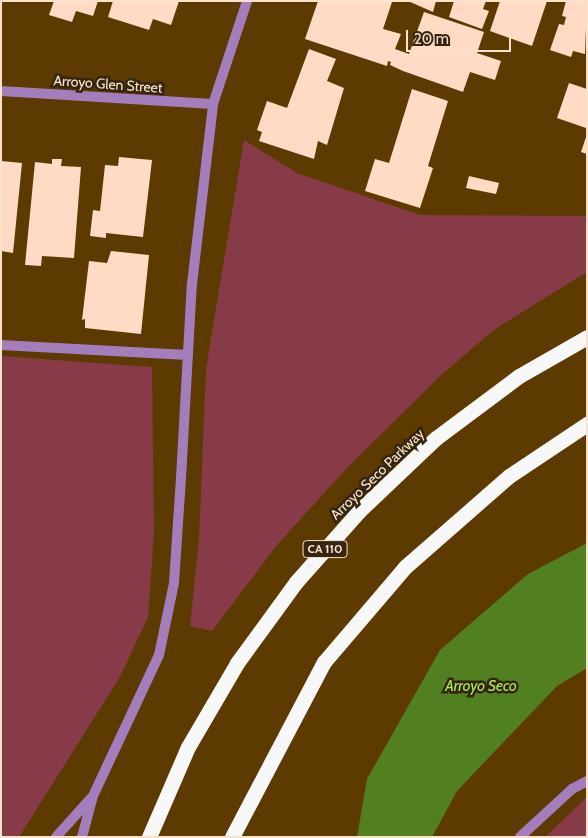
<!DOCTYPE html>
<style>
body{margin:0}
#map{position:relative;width:588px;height:838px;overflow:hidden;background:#5d3a00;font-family:Cabin,sans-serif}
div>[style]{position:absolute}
.green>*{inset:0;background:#873a47}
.water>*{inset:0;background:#527f20}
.building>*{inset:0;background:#ffdbc6}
.lane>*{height:10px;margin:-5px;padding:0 5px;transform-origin:5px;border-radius:5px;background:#a47dbc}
.street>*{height:10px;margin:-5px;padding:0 5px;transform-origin:5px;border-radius:5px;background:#a47dbc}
.highway>*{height:15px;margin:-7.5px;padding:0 7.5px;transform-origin:7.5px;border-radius:7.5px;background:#f8f8f8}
span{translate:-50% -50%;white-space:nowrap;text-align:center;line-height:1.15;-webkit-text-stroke:5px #362611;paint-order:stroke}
.shield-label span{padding:1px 4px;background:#362611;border:1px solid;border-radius:4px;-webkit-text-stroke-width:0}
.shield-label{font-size:12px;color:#f9e4cb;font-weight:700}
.street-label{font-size:14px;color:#f9e4cb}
.water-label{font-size:15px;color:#a4ef59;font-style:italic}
.frame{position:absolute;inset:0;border:2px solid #f9e4cb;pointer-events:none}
.scale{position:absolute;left:406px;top:30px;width:105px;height:22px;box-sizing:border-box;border:2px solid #f9e4cb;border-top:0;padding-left:6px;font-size:15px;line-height:18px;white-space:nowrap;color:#f9e4cb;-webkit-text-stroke:4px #362611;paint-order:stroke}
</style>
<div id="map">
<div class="green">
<div style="clip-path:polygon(244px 140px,297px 173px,420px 215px,587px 216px,587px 272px,495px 329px,439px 377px,347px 468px,277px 545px,212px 631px,190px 626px,199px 539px,206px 369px)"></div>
<div style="clip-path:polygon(1px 356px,152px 367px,154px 534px,148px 617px,120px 677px,19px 837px,1px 837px)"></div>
<div style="clip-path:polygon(587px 797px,587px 837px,545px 837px)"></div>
</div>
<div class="water">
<div style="clip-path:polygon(587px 543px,587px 668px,557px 686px,457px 791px,432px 837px,357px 837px,367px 779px,440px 650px,528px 574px)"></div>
</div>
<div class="building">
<div style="clip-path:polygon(54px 1px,98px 1px,93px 16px,76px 11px,72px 22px,49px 15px)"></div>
<div style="clip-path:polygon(113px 1px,179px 1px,171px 25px,153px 19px,149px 30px,108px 17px)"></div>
<div style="clip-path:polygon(318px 1px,392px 2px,383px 29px,401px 34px,395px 49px,409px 54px,424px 12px,484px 32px,477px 53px,501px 61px,495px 80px,470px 72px,463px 92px,403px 71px,390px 65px,391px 62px,388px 61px,387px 66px,305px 39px)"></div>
<div style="clip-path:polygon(408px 1px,436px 1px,433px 12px)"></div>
<div style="clip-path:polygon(454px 1px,486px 1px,483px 9px,489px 11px,482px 29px,449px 17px)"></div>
<div style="clip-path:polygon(500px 1px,547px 1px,532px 46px,490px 31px)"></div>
<div style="clip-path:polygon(566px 1px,587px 1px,585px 54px,573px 51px,571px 57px,550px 50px,559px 24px,564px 25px,566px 17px,562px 16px)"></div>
<div style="clip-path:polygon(309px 49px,336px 59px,327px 81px,344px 88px,327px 145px,318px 141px,314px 159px,259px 141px,262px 132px,257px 130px,267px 101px,287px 108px)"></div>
<div style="clip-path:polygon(569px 83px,587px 89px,586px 128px,557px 118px)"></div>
<div style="clip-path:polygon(412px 89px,448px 101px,428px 166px,433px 168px,420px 208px,365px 191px,375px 159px,389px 163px)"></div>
<div style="clip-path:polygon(586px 137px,587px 137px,587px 154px,581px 152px)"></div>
<div style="clip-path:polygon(119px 157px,152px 160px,143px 237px,106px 233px,106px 238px,90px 236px,93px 210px,100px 211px,105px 165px,118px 166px)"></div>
<div style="clip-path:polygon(52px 159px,62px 159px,61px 166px,81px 167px,74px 258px,42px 256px,41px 266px,25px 265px,35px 162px,52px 164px)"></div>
<div style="clip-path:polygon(1px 161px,22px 163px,13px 253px,1px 251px)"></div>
<div style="clip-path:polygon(469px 176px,499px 183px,496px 194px,466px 188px)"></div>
<div style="clip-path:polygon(111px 251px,149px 255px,141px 334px,85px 328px,85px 319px,82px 320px,89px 261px,107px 263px)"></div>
</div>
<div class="lane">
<div style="left:1px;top:345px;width:187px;rotate:3.1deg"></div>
<div style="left:56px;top:837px;width:52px;rotate:-48.1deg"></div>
<div style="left:82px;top:837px;width:42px;rotate:-75deg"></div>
<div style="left:93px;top:796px;width:156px;rotate:-64.9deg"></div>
<div style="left:159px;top:655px;width:74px;rotate:-78.2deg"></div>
<div style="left:174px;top:583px;width:105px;rotate:-86.2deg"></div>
<div style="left:520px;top:837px;width:71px;rotate:-42.7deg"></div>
<div style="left:572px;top:789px;width:17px;rotate:-28deg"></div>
</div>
<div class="street">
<div style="left:1px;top:91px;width:212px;rotate:3.5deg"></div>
<div style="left:181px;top:478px;width:194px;rotate:-86.8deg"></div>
<div style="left:192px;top:284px;width:181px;rotate:-83.3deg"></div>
<div style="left:213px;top:104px;width:108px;rotate:-71.7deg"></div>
</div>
<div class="highway">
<div style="left:149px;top:837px;width:98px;rotate:-66.6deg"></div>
<div style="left:188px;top:747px;width:97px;rotate:-59.7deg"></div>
<div style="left:237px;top:663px;width:100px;rotate:-53.9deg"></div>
<div style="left:296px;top:582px;width:95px;rotate:-48.4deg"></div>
<div style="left:359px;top:511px;width:106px;rotate:-43.5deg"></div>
<div style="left:436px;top:438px;width:104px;rotate:-36.8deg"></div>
<div style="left:519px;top:376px;width:78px;rotate:-29.8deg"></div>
<div style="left:232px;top:837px;width:198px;rotate:-62.3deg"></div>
<div style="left:324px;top:662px;width:125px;rotate:-49.5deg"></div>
<div style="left:405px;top:567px;width:138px;rotate:-41.2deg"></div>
<div style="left:509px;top:476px;width:94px;rotate:-33.7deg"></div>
</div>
<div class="shield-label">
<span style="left:325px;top:549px">CA 110</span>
</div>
<div class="street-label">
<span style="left:108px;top:84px;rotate:4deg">Arroyo Glen Street</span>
<span style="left:377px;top:474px;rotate:-44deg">Arroyo Seco Parkway</span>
</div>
<div class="water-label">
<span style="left:481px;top:687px">Arroyo Seco</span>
</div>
<div class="frame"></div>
<div class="scale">20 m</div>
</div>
